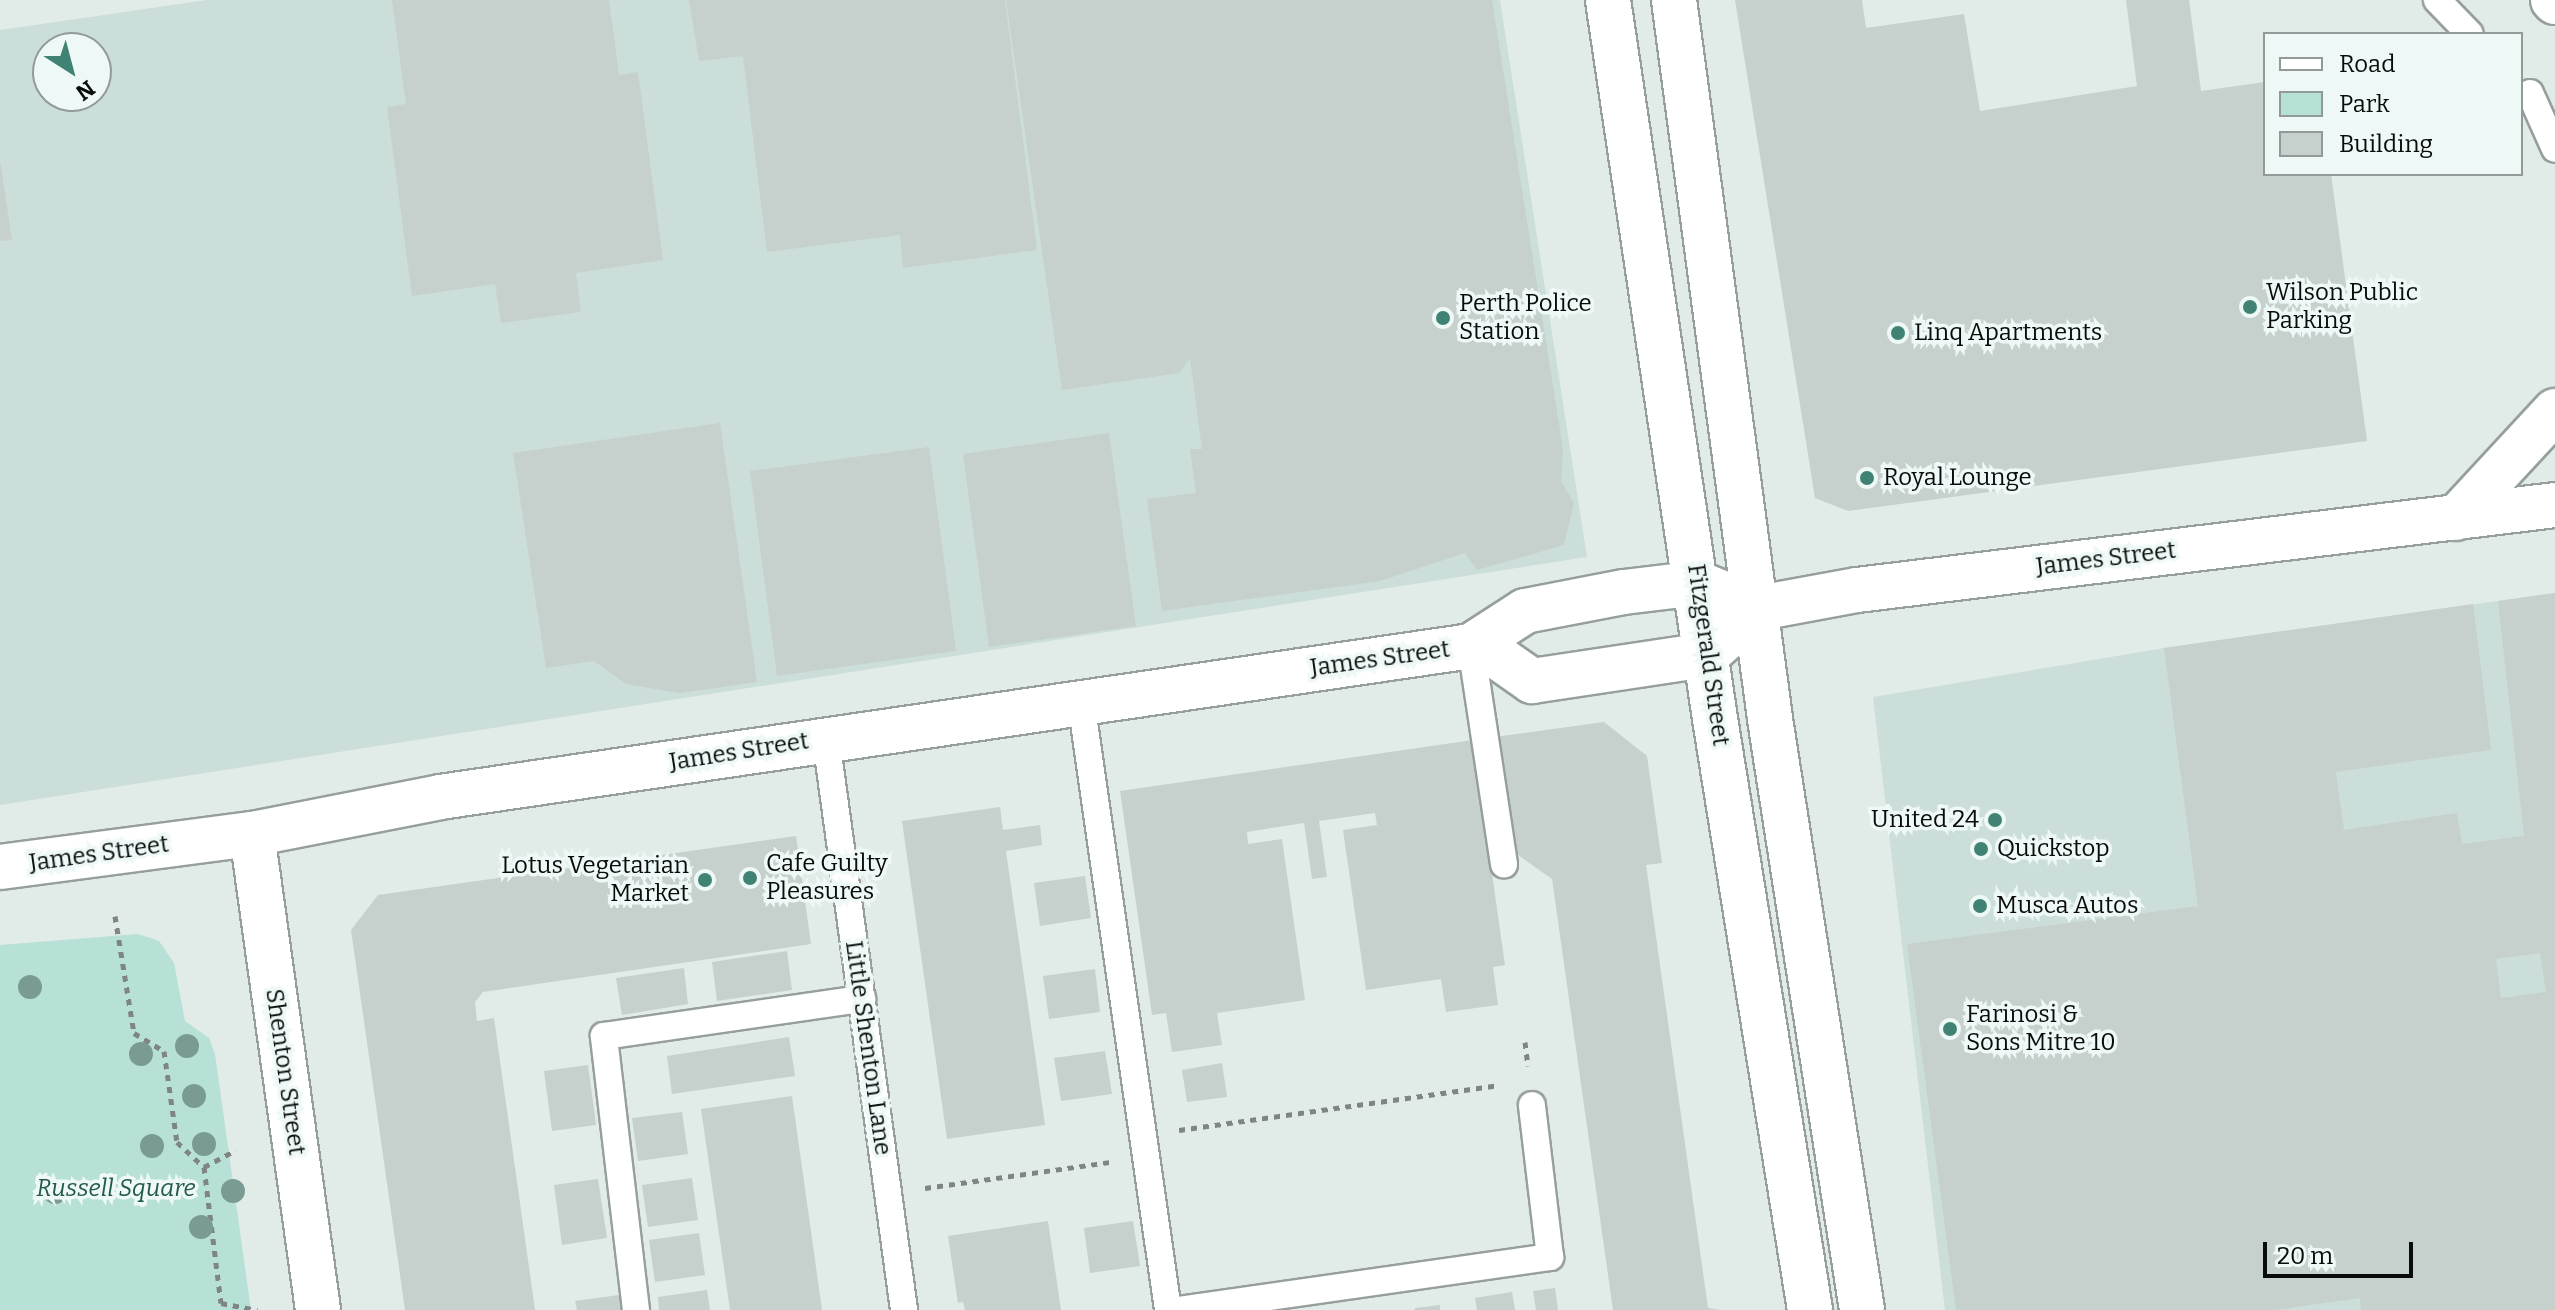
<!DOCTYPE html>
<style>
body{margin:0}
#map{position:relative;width:2555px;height:1310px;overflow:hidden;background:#e1ebe8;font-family:Bitter,serif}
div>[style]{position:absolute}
.built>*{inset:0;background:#ccded9}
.green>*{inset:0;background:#b7e1d6}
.building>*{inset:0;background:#c6d0cd}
.path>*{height:5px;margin-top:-2.5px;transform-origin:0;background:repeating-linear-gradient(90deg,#7f8583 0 6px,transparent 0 12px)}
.roads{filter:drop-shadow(2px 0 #969f9d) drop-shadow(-2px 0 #969f9d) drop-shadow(0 2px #969f9d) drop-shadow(0 -2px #969f9d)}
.service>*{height:26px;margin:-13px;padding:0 13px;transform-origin:13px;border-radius:13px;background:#fff}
.minor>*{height:44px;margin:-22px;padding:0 22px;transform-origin:22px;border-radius:22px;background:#fff}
.tertiary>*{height:44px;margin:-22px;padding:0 22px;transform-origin:22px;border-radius:22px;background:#fff}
.primary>*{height:44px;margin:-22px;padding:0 22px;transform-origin:22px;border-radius:22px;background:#fff}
.motorway>*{height:44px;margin:-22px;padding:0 22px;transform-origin:22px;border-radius:22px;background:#fff}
.trees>*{width:24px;height:24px;margin:-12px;border-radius:50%;background:#799b93}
.dots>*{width:22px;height:22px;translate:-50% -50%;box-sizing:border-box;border:4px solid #eef8f6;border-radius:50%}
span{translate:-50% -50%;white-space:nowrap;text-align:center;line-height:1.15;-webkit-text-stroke:7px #eef8f6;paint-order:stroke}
.poi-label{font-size:24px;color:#090c0b}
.left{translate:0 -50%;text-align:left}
.right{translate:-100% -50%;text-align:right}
.street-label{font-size:24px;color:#090c0b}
.park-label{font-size:24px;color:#24594e;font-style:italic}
.legend{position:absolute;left:2263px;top:32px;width:260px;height:144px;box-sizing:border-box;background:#eef8f6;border:2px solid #929a98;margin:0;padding:10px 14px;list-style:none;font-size:24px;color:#090c0b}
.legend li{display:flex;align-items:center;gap:16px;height:40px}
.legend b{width:40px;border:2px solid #929a98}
.north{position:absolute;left:32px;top:32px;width:80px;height:80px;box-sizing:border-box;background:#eef8f6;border:2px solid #929a98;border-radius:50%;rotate:144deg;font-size:22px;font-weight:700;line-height:32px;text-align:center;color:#090c0b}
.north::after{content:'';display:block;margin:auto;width:28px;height:36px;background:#408374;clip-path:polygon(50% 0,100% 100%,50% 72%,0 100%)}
.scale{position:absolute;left:2263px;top:1242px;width:150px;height:36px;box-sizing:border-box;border:4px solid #090c0b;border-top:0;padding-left:10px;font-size:24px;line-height:28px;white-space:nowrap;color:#090c0b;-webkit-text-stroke:6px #eef8f6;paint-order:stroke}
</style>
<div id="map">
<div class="built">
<div style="clip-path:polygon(evenodd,207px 0,1500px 0,1587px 557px,0 805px,0 30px,207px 0,48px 48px,96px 48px,96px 96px,48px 96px,48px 48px)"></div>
<div style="clip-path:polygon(2555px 593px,2555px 1310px,1945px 1310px,1873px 697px,2164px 648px)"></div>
</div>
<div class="green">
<div style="clip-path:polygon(138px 934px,159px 941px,174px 963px,185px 1021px,209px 1038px,215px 1054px,251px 1310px,0 1310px,0 945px)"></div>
</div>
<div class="building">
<div style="clip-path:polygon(392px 0,609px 0,619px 75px,638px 72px,663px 260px,576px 273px,581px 312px,501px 323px,495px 284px,412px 296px,387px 107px,406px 104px)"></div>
<div style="clip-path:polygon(689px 0,1005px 0,1037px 250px,903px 268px,900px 235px,767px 252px,743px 56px,699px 61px)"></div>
<div style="clip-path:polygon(1006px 0,1492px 0,1563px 449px,1561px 481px,1574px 503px,1564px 545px,1477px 570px,1465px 553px,1380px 581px,1162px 611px,1147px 499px,1196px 493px,1190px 449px,1202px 449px,1190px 358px,1179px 373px,1062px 390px)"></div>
<div style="clip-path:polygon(1735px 0,1862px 0,1866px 28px,1964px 14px,1980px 111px,2137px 86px,2126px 0,2189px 0,2201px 91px,2265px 82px,2265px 174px,2331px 174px,2367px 441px,1848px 511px,1815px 498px)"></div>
<div style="clip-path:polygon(0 160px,12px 240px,0 241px)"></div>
<div style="clip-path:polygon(720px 423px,757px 682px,680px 693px,626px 684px,594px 661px,546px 668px,513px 453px)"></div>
<div style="clip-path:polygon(1109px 433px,1136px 626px,989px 647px,963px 454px)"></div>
<div style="clip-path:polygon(929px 447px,956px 651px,777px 676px,750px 471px)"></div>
<div style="clip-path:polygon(evenodd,2555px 593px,2555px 1310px,2361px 1310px,2360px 1298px,2275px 1310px,1956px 1310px,1907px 944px,2198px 906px,2164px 648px,2473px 604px,2491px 750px,2336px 772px,2344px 830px,2457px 813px,2462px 844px,2524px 836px,2498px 601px,2555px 593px,2540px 953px,2546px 992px,2501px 998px,2496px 959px,2540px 953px)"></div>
<div style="clip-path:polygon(1604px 722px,1647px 756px,1662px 863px,1646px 865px,1708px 1308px,1721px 1310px,1613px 1310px,1552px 879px,1511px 850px,1495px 737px)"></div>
<div style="clip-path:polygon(1473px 740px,1505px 965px,1493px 967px,1498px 1005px,1446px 1012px,1441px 979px,1366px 990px,1343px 830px,1377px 825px,1375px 813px,1319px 821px,1327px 877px,1312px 879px,1304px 823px,1247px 832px,1248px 844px,1282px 839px,1305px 1000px,1217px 1013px,1222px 1045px,1172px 1052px,1166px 1013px,1152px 1015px,1120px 791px)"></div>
<div style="clip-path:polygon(1000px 807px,1003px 830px,1040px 825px,1042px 845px,1006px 851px,1045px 1125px,947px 1139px,902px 821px)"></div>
<div style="clip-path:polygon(796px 836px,811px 944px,483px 992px,475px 1002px,477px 1021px,494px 1018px,535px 1310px,405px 1310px,351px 930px,378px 895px)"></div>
<div style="clip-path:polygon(1085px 876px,1091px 918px,1040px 926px,1034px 883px)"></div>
<div style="clip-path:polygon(787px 951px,792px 990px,717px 1001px,712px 962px)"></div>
<div style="clip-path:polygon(684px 968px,688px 1004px,622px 1015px,616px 978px)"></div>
<div style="clip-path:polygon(1095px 969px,1100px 1012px,1049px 1019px,1043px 976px)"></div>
<div style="clip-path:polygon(789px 1037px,795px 1076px,672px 1094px,667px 1056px)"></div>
<div style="clip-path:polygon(1105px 1051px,1112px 1094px,1061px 1101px,1054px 1058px)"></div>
<div style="clip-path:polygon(1222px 1063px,1227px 1097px,1187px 1102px,1182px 1070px)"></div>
<div style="clip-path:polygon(588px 1065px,596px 1125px,552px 1131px,544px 1071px)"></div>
<div style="clip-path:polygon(792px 1096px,822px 1310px,730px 1310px,701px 1109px)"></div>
<div style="clip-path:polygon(682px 1112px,688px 1154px,638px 1161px,632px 1118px)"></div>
<div style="clip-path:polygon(692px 1178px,698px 1220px,648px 1227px,642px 1185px)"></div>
<div style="clip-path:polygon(598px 1179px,607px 1238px,562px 1245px,554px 1185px)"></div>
<div style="clip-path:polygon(1048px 1221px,1061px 1310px,965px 1310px,963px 1302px,958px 1303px,948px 1236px)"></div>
<div style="clip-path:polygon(1133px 1221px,1140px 1266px,1090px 1273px,1084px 1228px)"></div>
<div style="clip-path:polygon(699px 1233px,705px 1275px,655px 1282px,649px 1240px)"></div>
<div style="clip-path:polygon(1555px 1288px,1558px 1310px,1536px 1310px,1533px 1291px)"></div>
<div style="clip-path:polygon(707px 1290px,710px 1310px,659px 1310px,658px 1297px)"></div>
<div style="clip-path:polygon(1512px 1292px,1515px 1310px,1477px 1310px,1475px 1298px)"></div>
<div style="clip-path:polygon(619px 1295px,621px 1310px,577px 1310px,575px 1301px)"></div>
<div style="clip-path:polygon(1440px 1305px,1440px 1310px,1415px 1310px,1415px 1308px)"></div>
</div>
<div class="path">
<div style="left:115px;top:916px;width:119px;rotate:80.8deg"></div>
<div style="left:134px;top:1033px;width:35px;rotate:31deg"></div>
<div style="left:164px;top:1051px;width:92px;rotate:81.9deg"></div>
<div style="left:177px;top:1142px;width:37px;rotate:43deg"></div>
<div style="left:204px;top:1167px;width:137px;rotate:82.9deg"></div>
<div style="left:221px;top:1303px;width:37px;rotate:11deg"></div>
<div style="left:1525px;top:1042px;width:24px;rotate:83deg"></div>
<div style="left:1179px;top:1130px;width:322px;rotate:-8deg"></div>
<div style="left:204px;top:1167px;width:36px;rotate:-28deg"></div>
<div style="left:925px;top:1188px;width:186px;rotate:-8deg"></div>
</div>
<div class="roads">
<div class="service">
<div style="left:2437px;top:0;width:47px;rotate:45.9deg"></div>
<div style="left:2530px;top:93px;width:61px;rotate:65.9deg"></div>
<div style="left:1471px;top:646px;width:221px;rotate:81.4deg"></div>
<div style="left:1081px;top:701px;width:615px;rotate:81.87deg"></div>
<div style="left:826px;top:739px;width:576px;rotate:82.22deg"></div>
<div style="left:636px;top:1310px;width:276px;rotate:-96.7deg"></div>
<div style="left:604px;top:1036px;width:261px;rotate:-8.2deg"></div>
<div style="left:1178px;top:1310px;width:376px;rotate:-8.1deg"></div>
<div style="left:1550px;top:1257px;width:153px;rotate:-96.8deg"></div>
</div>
<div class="minor">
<div style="left:252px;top:834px;width:481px;rotate:82.1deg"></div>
</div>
<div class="tertiary">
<div style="left:2456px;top:518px;width:146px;rotate:-47.2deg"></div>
<div style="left:1479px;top:644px;width:65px;rotate:34.9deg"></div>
<div style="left:1532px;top:681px;width:177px;rotate:-8.5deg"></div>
<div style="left:1707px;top:655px;width:70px;rotate:-42.1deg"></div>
<div style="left:0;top:867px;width:254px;rotate:-7.5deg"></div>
<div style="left:252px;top:834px;width:192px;rotate:-11.1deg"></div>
<div style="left:440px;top:797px;width:1042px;rotate:-8.33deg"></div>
<div style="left:1471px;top:646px;width:64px;rotate:-32.9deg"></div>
<div style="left:1525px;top:611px;width:101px;rotate:-10.9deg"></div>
<div style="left:1624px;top:592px;width:75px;rotate:-6.9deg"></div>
<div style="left:1698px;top:583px;width:66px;rotate:22.3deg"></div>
<div style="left:1759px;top:608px;width:100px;rotate:-10.4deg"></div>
<div style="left:1857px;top:590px;width:703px;rotate:-6.94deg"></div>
</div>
<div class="primary">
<div style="left:1608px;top:0;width:733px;rotate:81.53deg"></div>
<div style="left:1716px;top:725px;width:593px;rotate:80.87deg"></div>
<div style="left:1674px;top:0;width:725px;rotate:82.39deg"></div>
<div style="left:1770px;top:719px;width:598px;rotate:81.15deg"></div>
</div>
<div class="motorway">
<div style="left:2553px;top:0;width:3px;rotate:45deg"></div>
</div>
</div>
<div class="trees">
<div style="left:30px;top:987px"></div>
<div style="left:187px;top:1046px"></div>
<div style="left:141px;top:1054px"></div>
<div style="left:194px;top:1096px"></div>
<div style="left:204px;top:1144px"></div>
<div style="left:152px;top:1146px"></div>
<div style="left:233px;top:1191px"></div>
<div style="left:55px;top:1192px"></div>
<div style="left:201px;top:1227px"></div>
</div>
<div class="dots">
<div style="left:2250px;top:307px;background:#408374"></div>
<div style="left:1443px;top:318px;background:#408374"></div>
<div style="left:1898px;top:333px;background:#408374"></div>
<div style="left:1867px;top:478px;background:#408374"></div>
<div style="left:1995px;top:820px;background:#408374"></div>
<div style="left:1981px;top:849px;background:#408374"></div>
<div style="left:750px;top:878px;background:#408374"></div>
<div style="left:705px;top:880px;background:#408374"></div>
<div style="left:1980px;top:906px;background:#408374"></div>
<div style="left:1950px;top:1029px;background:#408374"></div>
</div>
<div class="poi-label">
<span class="left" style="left:2266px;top:307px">Wilson Public<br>Parking</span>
<span class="left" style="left:1459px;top:318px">Perth Police<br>Station</span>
<span class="left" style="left:1914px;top:333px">Linq Apartments</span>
<span class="left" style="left:1883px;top:478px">Royal Lounge</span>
<span class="right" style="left:1979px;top:820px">United 24</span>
<span class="left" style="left:1997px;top:849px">Quickstop</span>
<span class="left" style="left:766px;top:878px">Cafe Guilty<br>Pleasures</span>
<span class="right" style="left:689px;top:880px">Lotus Vegetarian<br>Market</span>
<span class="left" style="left:1996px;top:906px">Musca Autos</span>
<span class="left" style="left:1966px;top:1029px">Farinosi &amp;<br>Sons Mitre 10</span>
</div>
<div class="street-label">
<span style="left:2106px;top:559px;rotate:-7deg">James Street</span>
<span style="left:1708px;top:655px;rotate:82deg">Fitzgerald Street</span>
<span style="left:1380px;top:659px;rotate:-8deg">James Street</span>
<span style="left:739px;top:752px;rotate:-9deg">James Street</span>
<span style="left:99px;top:854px;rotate:-8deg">James Street</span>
<span style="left:868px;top:1048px;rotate:82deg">Little Shenton Lane</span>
<span style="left:285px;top:1072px;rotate:82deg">Shenton Street</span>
</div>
<div class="park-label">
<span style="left:116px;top:1189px">Russell Square</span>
</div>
<ul class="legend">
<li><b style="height:10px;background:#fff"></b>Road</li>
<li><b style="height:22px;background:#b7e1d6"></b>Park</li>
<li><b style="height:22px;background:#c6d0cd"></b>Building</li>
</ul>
<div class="north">N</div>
<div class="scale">20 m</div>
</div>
